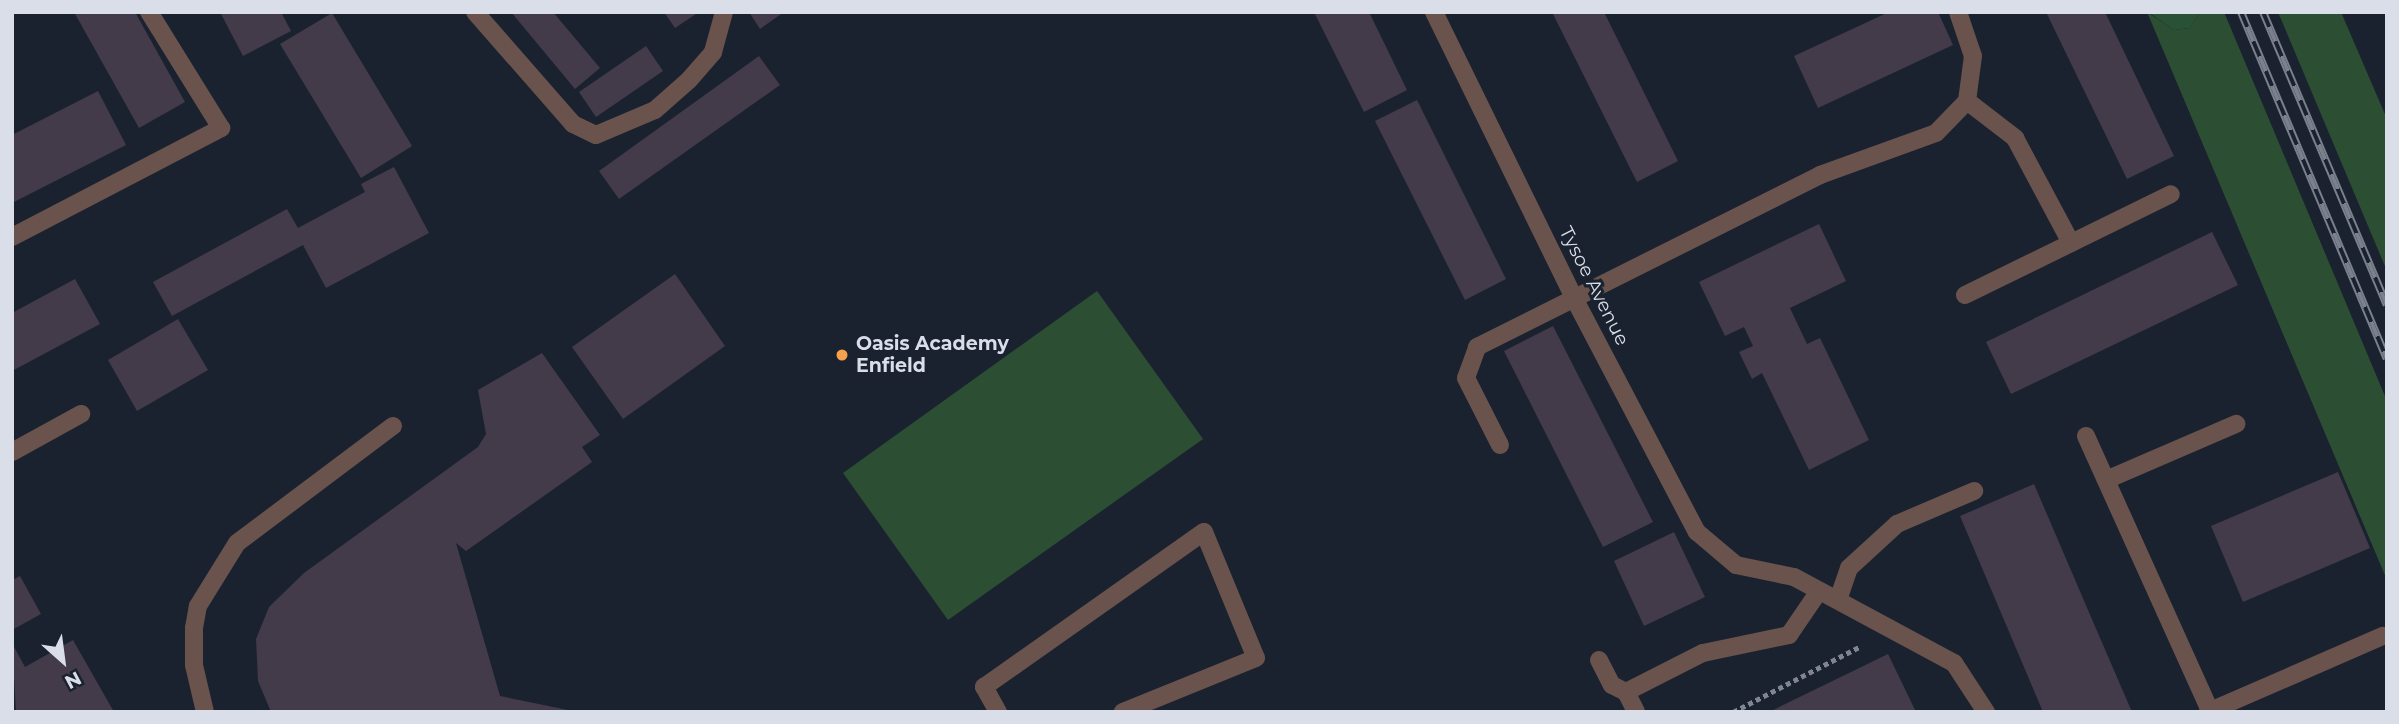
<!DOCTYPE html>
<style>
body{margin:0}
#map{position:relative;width:2399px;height:724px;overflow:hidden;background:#1a2230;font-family:Montserrat,sans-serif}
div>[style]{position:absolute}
.green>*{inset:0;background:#2c4f34}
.forest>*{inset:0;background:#285233}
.building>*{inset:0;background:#433a4a}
.path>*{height:4.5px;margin-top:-2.25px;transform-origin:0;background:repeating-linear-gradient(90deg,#7f8591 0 5px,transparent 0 8.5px)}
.minor>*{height:18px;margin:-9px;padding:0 9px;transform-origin:9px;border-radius:9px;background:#69534c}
.rail>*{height:8px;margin-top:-4px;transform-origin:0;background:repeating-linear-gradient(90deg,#1a2230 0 16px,#7a818d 0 32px);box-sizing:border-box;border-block:2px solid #7a818d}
.dots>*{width:19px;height:19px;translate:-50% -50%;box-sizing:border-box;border:4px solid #1a2230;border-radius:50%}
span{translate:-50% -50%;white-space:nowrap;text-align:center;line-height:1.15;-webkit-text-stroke:6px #1a2230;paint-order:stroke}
.street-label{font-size:19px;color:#d9dee8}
.poi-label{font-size:19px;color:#d9dee8;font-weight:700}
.left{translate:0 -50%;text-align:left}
.frame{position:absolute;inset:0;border:14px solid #d9dee8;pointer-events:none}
.north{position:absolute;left:28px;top:626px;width:70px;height:70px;-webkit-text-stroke:5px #1a2230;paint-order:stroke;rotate:152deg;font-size:19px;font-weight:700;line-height:28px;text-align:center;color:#d9dee8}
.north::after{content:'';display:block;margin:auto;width:24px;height:32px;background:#d9dee8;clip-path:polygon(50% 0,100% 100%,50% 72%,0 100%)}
</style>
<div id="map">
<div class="green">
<div style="clip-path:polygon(2147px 12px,2174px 30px,2190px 28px,2200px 12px,2224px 12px,2387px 401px,2387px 580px)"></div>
<div style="clip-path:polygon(2278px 12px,2341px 12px,2387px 119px,2387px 271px)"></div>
<div style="clip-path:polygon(1097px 291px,1203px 439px,948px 620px,843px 473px)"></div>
</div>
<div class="forest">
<div style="clip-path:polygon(2148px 12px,2200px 12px,2190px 28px,2174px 30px)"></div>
</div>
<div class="building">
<div style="clip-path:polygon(74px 12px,135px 12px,185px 102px,139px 128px)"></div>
<div style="clip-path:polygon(220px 12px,281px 12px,291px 31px,243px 56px)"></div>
<div style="clip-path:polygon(511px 12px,553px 12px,600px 68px,575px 89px)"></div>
<div style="clip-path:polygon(664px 12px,699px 12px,675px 28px)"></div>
<div style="clip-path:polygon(749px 12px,784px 12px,760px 29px)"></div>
<div style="clip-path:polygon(1314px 12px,1369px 12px,1407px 90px,1364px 112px)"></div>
<div style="clip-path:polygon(1552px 12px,1604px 12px,1678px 161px,1637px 182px)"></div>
<div style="clip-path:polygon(1889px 12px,1938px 12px,1953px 45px,1818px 108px,1794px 56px)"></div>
<div style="clip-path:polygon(2046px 12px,2105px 12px,2174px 156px,2127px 179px)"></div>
<div style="clip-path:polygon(332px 13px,412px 146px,361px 178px,280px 44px)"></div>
<div style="clip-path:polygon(646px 46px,663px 71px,596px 117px,579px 92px)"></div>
<div style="clip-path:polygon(759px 56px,780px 85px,619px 199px,599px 171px)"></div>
<div style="clip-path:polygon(98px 91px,126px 145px,12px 203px,12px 135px)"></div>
<div style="clip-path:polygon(1417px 100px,1506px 279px,1465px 300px,1375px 121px)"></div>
<div style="clip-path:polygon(394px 167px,429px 233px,326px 288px,303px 245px,172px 316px,153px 282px,287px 209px,298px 228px,365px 192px,361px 184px)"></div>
<div style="clip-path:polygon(1819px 224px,1846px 281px,1790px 308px,1807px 344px,1820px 338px,1869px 440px,1809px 470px,1762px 373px,1752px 379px,1739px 352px,1753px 346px,1744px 327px,1725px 336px,1699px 282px)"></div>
<div style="clip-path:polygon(2212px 232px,2238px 285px,2011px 394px,1986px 342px)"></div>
<div style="clip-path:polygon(675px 274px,725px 346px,623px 419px,572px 347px)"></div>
<div style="clip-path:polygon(75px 279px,100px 324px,12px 371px,12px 313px)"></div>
<div style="clip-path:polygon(178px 319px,208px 370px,137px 411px,108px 360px)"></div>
<div style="clip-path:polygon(1553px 326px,1653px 522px,1603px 547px,1504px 351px)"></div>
<div style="clip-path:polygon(542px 353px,600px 435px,582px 447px,592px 462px,466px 551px,456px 543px,500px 696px,578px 712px,271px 712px,258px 681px,256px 639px,269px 607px,304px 573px,478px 447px,486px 434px,478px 390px)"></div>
<div style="clip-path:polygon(2338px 472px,2370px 548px,2243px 602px,2211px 526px)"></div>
<div style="clip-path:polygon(2034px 484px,2091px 617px,2132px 712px,2043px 712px,1960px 516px)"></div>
<div style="clip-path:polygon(1674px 532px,1705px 597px,1644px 626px,1614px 561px)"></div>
<div style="clip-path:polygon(20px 576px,41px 614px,12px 630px,12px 580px)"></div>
<div style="clip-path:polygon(73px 640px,114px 712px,16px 712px,12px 643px,25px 667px)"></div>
<div style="clip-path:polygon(1888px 654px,1916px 712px,1769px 712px)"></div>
</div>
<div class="path">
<div style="left:1733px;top:712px;width:144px;rotate:-27.3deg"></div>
</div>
<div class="minor">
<div style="left:475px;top:12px;width:149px;rotate:48.8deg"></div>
<div style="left:573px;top:124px;width:25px;rotate:26deg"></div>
<div style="left:596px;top:135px;width:64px;rotate:-23deg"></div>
<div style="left:655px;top:110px;width:45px;rotate:-41.4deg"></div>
<div style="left:689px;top:80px;width:37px;rotate:-49deg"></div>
<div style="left:713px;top:52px;width:41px;rotate:-74.6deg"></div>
<div style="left:1434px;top:12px;width:321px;rotate:63.9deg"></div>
<div style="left:1575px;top:300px;width:262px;rotate:62.3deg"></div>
<div style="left:1697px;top:532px;width:51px;rotate:40.2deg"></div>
<div style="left:1736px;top:565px;width:59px;rotate:11.7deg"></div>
<div style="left:1794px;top:577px;width:182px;rotate:28.3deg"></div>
<div style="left:1954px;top:663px;width:59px;rotate:56.9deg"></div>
<div style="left:1958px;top:12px;width:46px;rotate:71.2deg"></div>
<div style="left:1973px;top:56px;width:45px;rotate:97.6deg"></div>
<div style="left:1967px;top:101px;width:61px;rotate:37.6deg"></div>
<div style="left:2015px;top:138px;width:119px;rotate:61.9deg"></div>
<div style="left:12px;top:237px;width:236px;rotate:-27.5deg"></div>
<div style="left:221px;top:128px;width:137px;rotate:-121.8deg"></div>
<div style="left:1965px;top:295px;width:229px;rotate:-26.1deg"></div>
<div style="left:2086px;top:436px;width:301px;rotate:65.7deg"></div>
<div style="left:1500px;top:445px;width:75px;rotate:-116.9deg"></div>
<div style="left:1466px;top:378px;width:33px;rotate:-70deg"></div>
<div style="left:1477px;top:347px;width:384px;rotate:-26.6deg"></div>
<div style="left:1820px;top:175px;width:123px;rotate:-19.9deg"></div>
<div style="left:1936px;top:133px;width:45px;rotate:-45.9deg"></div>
<div style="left:12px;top:452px;width:79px;rotate:-28.8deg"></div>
<div style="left:2106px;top:480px;width:142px;rotate:-23.3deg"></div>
<div style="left:1838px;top:600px;width:34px;rotate:-71deg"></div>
<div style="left:1849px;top:568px;width:65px;rotate:-42.5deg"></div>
<div style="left:1897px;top:524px;width:84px;rotate:-23.2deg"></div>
<div style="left:1599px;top:660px;width:28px;rotate:63deg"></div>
<div style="left:1612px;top:685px;width:16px;rotate:27deg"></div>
<div style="left:1626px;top:692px;width:22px;rotate:63deg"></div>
<div style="left:1626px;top:692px;width:86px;rotate:-26.9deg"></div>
<div style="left:1703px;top:653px;width:88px;rotate:-11.8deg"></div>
<div style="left:1789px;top:635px;width:53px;rotate:-55.7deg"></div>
<div style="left:205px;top:712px;width:48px;rotate:-103.2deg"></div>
<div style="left:194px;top:665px;width:37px;rotate:-90deg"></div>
<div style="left:194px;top:628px;width:22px;rotate:-80deg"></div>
<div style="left:198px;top:606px;width:74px;rotate:-58.2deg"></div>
<div style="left:237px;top:543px;width:195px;rotate:-36.9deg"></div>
<div style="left:998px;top:712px;width:29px;rotate:-119deg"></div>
<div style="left:984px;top:687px;width:269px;rotate:-35.2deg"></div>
<div style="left:1204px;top:532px;width:136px;rotate:67.6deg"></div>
<div style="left:1256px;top:658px;width:144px;rotate:157.9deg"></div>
<div style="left:2208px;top:712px;width:191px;rotate:-23.5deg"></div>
</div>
<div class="rail">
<div style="left:2241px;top:12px;width:376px;rotate:67.2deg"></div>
<div style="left:2263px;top:12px;width:318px;rotate:67.1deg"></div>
</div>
<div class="dots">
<div style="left:842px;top:355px;background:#f9a04d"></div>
</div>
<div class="street-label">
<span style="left:1594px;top:286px;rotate:63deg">Tysoe Avenue</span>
</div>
<div class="poi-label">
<span class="left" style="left:856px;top:355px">Oasis Academy<br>Enfield</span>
</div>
<div class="frame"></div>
<div class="north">N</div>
</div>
